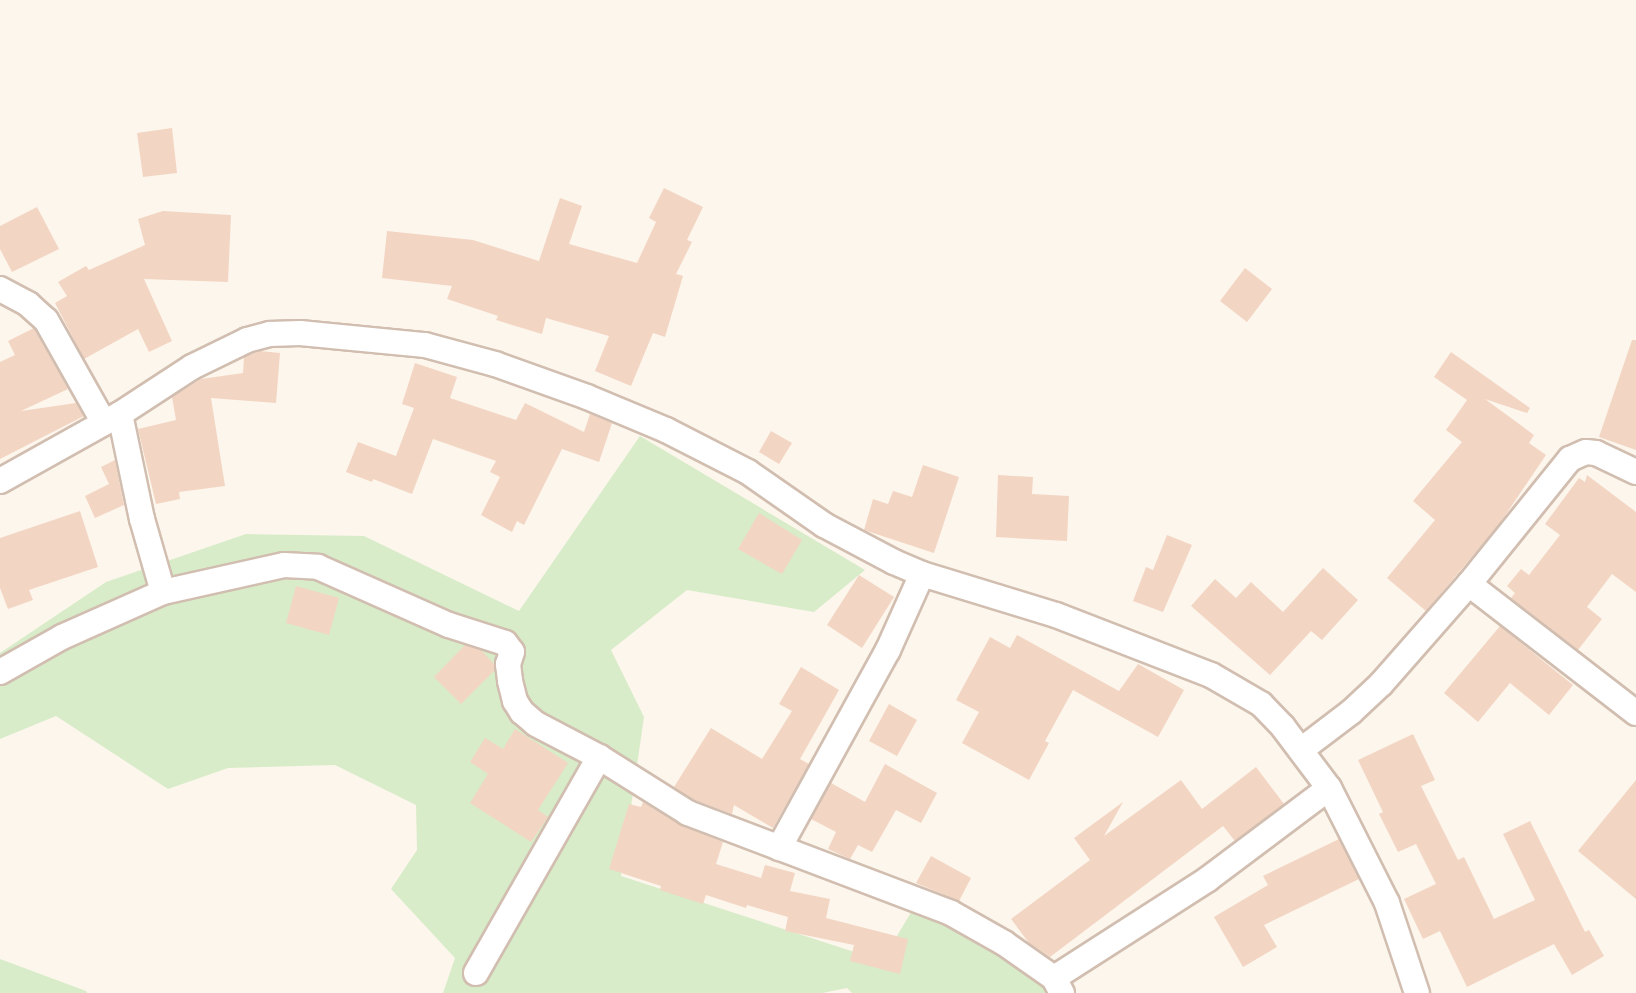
<!DOCTYPE html>
<style>
body{margin:0}
#map{position:relative;width:1636px;height:993px;overflow:hidden;background:#fdf6ec;font-family:"PT Sans Narrow",sans-serif}
div>[style]{position:absolute}
.green>*{inset:0;background:#d8ecc9}
.building>*{inset:0;background:#f3d5c3}
.roads{filter:drop-shadow(2px 0 #d1beb0) drop-shadow(-2px 0 #d1beb0) drop-shadow(0 2px #d1beb0) drop-shadow(0 -2px #d1beb0)}
.minor>*{height:24px;margin:-12px;padding:0 12px;transform-origin:12px;border-radius:12px;background:#fff}
span{translate:-50% -50%;white-space:nowrap;text-align:center;line-height:1.15;-webkit-text-stroke:5px #fffaf3;paint-order:stroke}
</style>
<div id="map">
<div class="green">
<div style="clip-path:polygon(640px 436px,865px 570px,814px 612px,687px 590px,611px 650px,644px 717px,621px 876px,882px 961px,919px 899px,1070px 993px,852px 993px,847px 988px,822px 993px,443px 993px,455px 958px,391px 889px,417px 850px,416px 805px,335px 765px,228px 768px,168px 789px,56px 716px,0 739px,0 653px,106px 582px,246px 534px,364px 536px,519px 611px)"></div>
<div style="clip-path:polygon(0 959px,86px 991px,87px 993px,0 993px)"></div>
</div>
<div class="building">
<div style="clip-path:polygon(172px 128px,177px 173px,143px 177px,137px 133px)"></div>
<div style="clip-path:polygon(664px 188px,703px 207px,687px 240px,692px 242px,676px 274px,683px 276px,665px 337px,653px 333px,631px 386px,595px 371px,609px 336px,546px 318px,542px 334px,496px 320px,498px 316px,447px 299px,452px 286px,382px 278px,387px 231px,473px 240px,539px 261px,560px 198px,582px 206px,569px 244px,637px 263px,656px 222px,649px 218px)"></div>
<div style="clip-path:polygon(37px 207px,59px 249px,12px 272px,0 249px,0 226px)"></div>
<div style="clip-path:polygon(163px 211px,231px 215px,228px 282px,144px 279px,172px 341px,149px 352px,138px 329px,84px 359px,55px 303px,67px 296px,58px 282px,86px 266px,89px 270px,145px 245px,138px 219px)"></div>
<div style="clip-path:polygon(1245px 268px,1272px 289px,1247px 322px,1220px 301px)"></div>
<div style="clip-path:polygon(34px 328px,68px 389px,21px 411px,76px 403px,84px 416px,0 459px,0 362px,15px 355px,8px 341px)"></div>
<div style="clip-path:polygon(1632px 340px,1636px 340px,1636px 450px,1599px 437px)"></div>
<div style="clip-path:polygon(260px 351px,280px 353px,276px 403px,211px 398px,225px 486px,179px 492px,180px 499px,156px 504px,138px 429px,176px 420px,172px 397px,201px 379px,243px 373px,244px 357px)"></div>
<div style="clip-path:polygon(1451px 352px,1530px 408px,1527px 413px,1485px 399px,1534px 435px,1529px 443px,1546px 455px,1498px 526px,1426px 611px,1387px 578px,1435px 520px,1413px 501px,1462px 442px,1446px 430px,1467px 400px,1434px 377px)"></div>
<div style="clip-path:polygon(415px 363px,457px 377px,450px 398px,516px 420px,525px 403px,584px 432px,590px 414px,612px 423px,599px 462px,562px 449px,524px 525px,517px 521px,512px 532px,481px 515px,500px 477px,490px 472px,496px 461px,433px 439px,412px 494px,373px 479px,372px 482px,346px 472px,358px 442px,396px 456px,414px 408px,402px 404px)"></div>
<div style="clip-path:polygon(771px 431px,792px 443px,779px 464px,759px 452px)"></div>
<div style="clip-path:polygon(115px 460px,124px 505px,95px 518px,85px 496px,109px 484px,101px 467px)"></div>
<div style="clip-path:polygon(923px 465px,959px 477px,934px 553px,864px 530px,873px 499px,888px 504px,893px 491px,912px 497px)"></div>
<div style="clip-path:polygon(998px 475px,1033px 477px,1032px 494px,1069px 496px,1067px 541px,996px 537px)"></div>
<div style="clip-path:polygon(1587px 475px,1636px 512px,1636px 592px,1612px 574px,1587px 607px,1602px 619px,1578px 650px,1511px 598px,1515px 593px,1507px 586px,1521px 569px,1529px 575px,1560px 535px,1545px 524px,1579px 478px,1585px 482px)"></div>
<div style="clip-path:polygon(80px 511px,98px 567px,29px 590px,33px 600px,8px 609px,0 588px,0 538px)"></div>
<div style="clip-path:polygon(759px 513px,802px 540px,782px 574px,738px 549px)"></div>
<div style="clip-path:polygon(1167px 535px,1192px 545px,1163px 612px,1133px 601px,1146px 567px,1153px 570px)"></div>
<div style="clip-path:polygon(1323px 568px,1358px 600px,1322px 640px,1311px 631px,1270px 675px,1191px 606px,1215px 579px,1236px 598px,1251px 582px,1283px 612px)"></div>
<div style="clip-path:polygon(859px 575px,894px 597px,862px 648px,827px 625px)"></div>
<div style="clip-path:polygon(296px 586px,339px 598px,329px 635px,286px 623px)"></div>
<div style="clip-path:polygon(1500px 626px,1573px 685px,1549px 715px,1510px 683px,1478px 722px,1444px 693px)"></div>
<div style="clip-path:polygon(1017px 635px,1119px 691px,1138px 664px,1184px 690px,1158px 737px,1073px 690px,1045px 741px,1049px 743px,1029px 780px,962px 743px,979px 712px,956px 700px,990px 637px,1010px 648px)"></div>
<div style="clip-path:polygon(465px 645px,481px 650px,494px 664px,494px 671px,461px 704px,434px 677px)"></div>
<div style="clip-path:polygon(801px 667px,839px 690px,800px 759px,809px 764px,773px 828px,734px 805px,732px 814px,694px 800px,674px 787px,711px 728px,762px 759px,792px 711px,779px 704px)"></div>
<div style="clip-path:polygon(889px 704px,917px 720px,897px 756px,869px 741px)"></div>
<div style="clip-path:polygon(515px 729px,568px 763px,538px 810px,548px 817px,531px 842px,470px 803px,488px 774px,470px 762px,485px 738px,503px 749px)"></div>
<div style="clip-path:polygon(1413px 734px,1435px 780px,1421px 786px,1458px 860px,1464px 857px,1494px 919px,1535px 900px,1503px 834px,1530px 821px,1585px 932px,1589px 930px,1604px 956px,1572px 975px,1554px 944px,1467px 987px,1440px 931px,1423px 939px,1404px 899px,1436px 884px,1416px 844px,1398px 852px,1379px 814px,1383px 812px,1358px 760px)"></div>
<div style="clip-path:polygon(885px 764px,937px 793px,921px 823px,896px 810px,872px 852px,858px 845px,850px 859px,828px 849px,836px 832px,811px 819px,831px 783px,865px 802px)"></div>
<div style="clip-path:polygon(1256px 767px,1284px 804px,1235px 841px,1223px 826px,1050px 957px,1029px 943px,1011px 919px,1090px 860px,1074px 838px,1123px 802px,1104px 836px,1181px 780px,1202px 809px)"></div>
<div style="clip-path:polygon(1636px 780px,1636px 899px,1578px 851px)"></div>
<div style="clip-path:polygon(643px 802px,683px 826px,723px 842px,716px 864px,761px 878px,765px 865px,795px 873px,790px 891px,830px 899px,826px 918px,908px 939px,900px 974px,850px 961px,854px 945px,785px 931px,788px 917px,747px 905px,746px 908px,706px 895px,703px 904px,660px 890px,661px 886px,609px 869px,629px 804px,641px 807px)"></div>
<div style="clip-path:polygon(1339px 839px,1359px 879px,1264px 925px,1277px 947px,1243px 967px,1214px 917px,1268px 885px,1263px 876px)"></div>
<div style="clip-path:polygon(931px 856px,971px 878px,959px 901px,916px 883px)"></div>
</div>
<div class="roads">
<div class="minor">
<div style="left:0;top:289px;width:32px;rotate:28deg"></div>
<div style="left:28px;top:304px;width:24px;rotate:42deg"></div>
<div style="left:46px;top:320px;width:118px;rotate:60.6deg"></div>
<div style="left:120px;top:414px;width:107px;rotate:78.2deg"></div>
<div style="left:142px;top:519px;width:76px;rotate:74deg"></div>
<div style="left:0;top:481px;width:137px;rotate:-29.2deg"></div>
<div style="left:120px;top:414px;width:86px;rotate:-33.1deg"></div>
<div style="left:192px;top:367px;width:61px;rotate:-26.1deg"></div>
<div style="left:247px;top:340px;width:24px;rotate:-15deg"></div>
<div style="left:270px;top:334px;width:30px;rotate:-2deg"></div>
<div style="left:300px;top:333px;width:126px;rotate:5.5deg"></div>
<div style="left:425px;top:345px;width:73px;rotate:15.2deg"></div>
<div style="left:495px;top:364px;width:98px;rotate:19.7deg"></div>
<div style="left:587px;top:397px;width:86px;rotate:22.7deg"></div>
<div style="left:666px;top:430px;width:92px;rotate:27.1deg"></div>
<div style="left:748px;top:472px;width:93px;rotate:34.9deg"></div>
<div style="left:824px;top:525px;width:79px;rotate:27.9deg"></div>
<div style="left:894px;top:562px;width:30px;rotate:23deg"></div>
<div style="left:922px;top:574px;width:140px;rotate:17deg"></div>
<div style="left:1056px;top:615px;width:166px;rotate:21.2deg"></div>
<div style="left:1211px;top:675px;width:58px;rotate:30.1deg"></div>
<div style="left:1261px;top:704px;width:32px;rotate:46deg"></div>
<div style="left:1283px;top:727px;width:76px;rotate:53deg"></div>
<div style="left:1329px;top:788px;width:129px;rotate:63.2deg"></div>
<div style="left:1387px;top:903px;width:95px;rotate:71.6deg"></div>
<div style="left:1469px;top:584px;width:211px;rotate:37.7deg"></div>
<div style="left:0;top:672px;width:71px;rotate:-29.4deg"></div>
<div style="left:62px;top:637px;width:111px;rotate:-24deg"></div>
<div style="left:163px;top:592px;width:124px;rotate:-12.6deg"></div>
<div style="left:284px;top:565px;width:34px;rotate:3deg"></div>
<div style="left:318px;top:567px;width:143px;rotate:23.9deg"></div>
<div style="left:449px;top:625px;width:59px;rotate:17.8deg"></div>
<div style="left:505px;top:643px;width:11px;rotate:52deg"></div>
<div style="left:512px;top:652px;width:13px;rotate:108deg"></div>
<div style="left:508px;top:664px;width:17px;rotate:83deg"></div>
<div style="left:510px;top:681px;width:21px;rotate:76deg"></div>
<div style="left:515px;top:701px;width:13px;rotate:58deg"></div>
<div style="left:522px;top:712px;width:18px;rotate:41deg"></div>
<div style="left:536px;top:724px;width:71px;rotate:27.6deg"></div>
<div style="left:599px;top:757px;width:105px;rotate:32.2deg"></div>
<div style="left:688px;top:813px;width:281px;rotate:20.8deg"></div>
<div style="left:951px;top:913px;width:61px;rotate:29.5deg"></div>
<div style="left:1004px;top:943px;width:61px;rotate:35deg"></div>
<div style="left:1054px;top:978px;width:17px;rotate:62deg"></div>
<div style="left:1301px;top:750px;width:63px;rotate:-37.2deg"></div>
<div style="left:1351px;top:712px;width:41px;rotate:-43deg"></div>
<div style="left:1381px;top:684px;width:133px;rotate:-48.7deg"></div>
<div style="left:1469px;top:584px;width:161px;rotate:-51.1deg"></div>
<div style="left:1570px;top:459px;width:17px;rotate:-24deg"></div>
<div style="left:1586px;top:452px;width:10px;rotate:6deg"></div>
<div style="left:1596px;top:453px;width:44px;rotate:25.4deg"></div>
<div style="left:779px;top:848px;width:226px;rotate:-61.2deg"></div>
<div style="left:888px;top:650px;width:83px;rotate:-65.9deg"></div>
<div style="left:476px;top:973px;width:249px;rotate:-60.3deg"></div>
<div style="left:1054px;top:978px;width:183px;rotate:-32.7deg"></div>
<div style="left:1208px;top:879px;width:151px;rotate:-36.9deg"></div>
</div>
</div>
</div>
